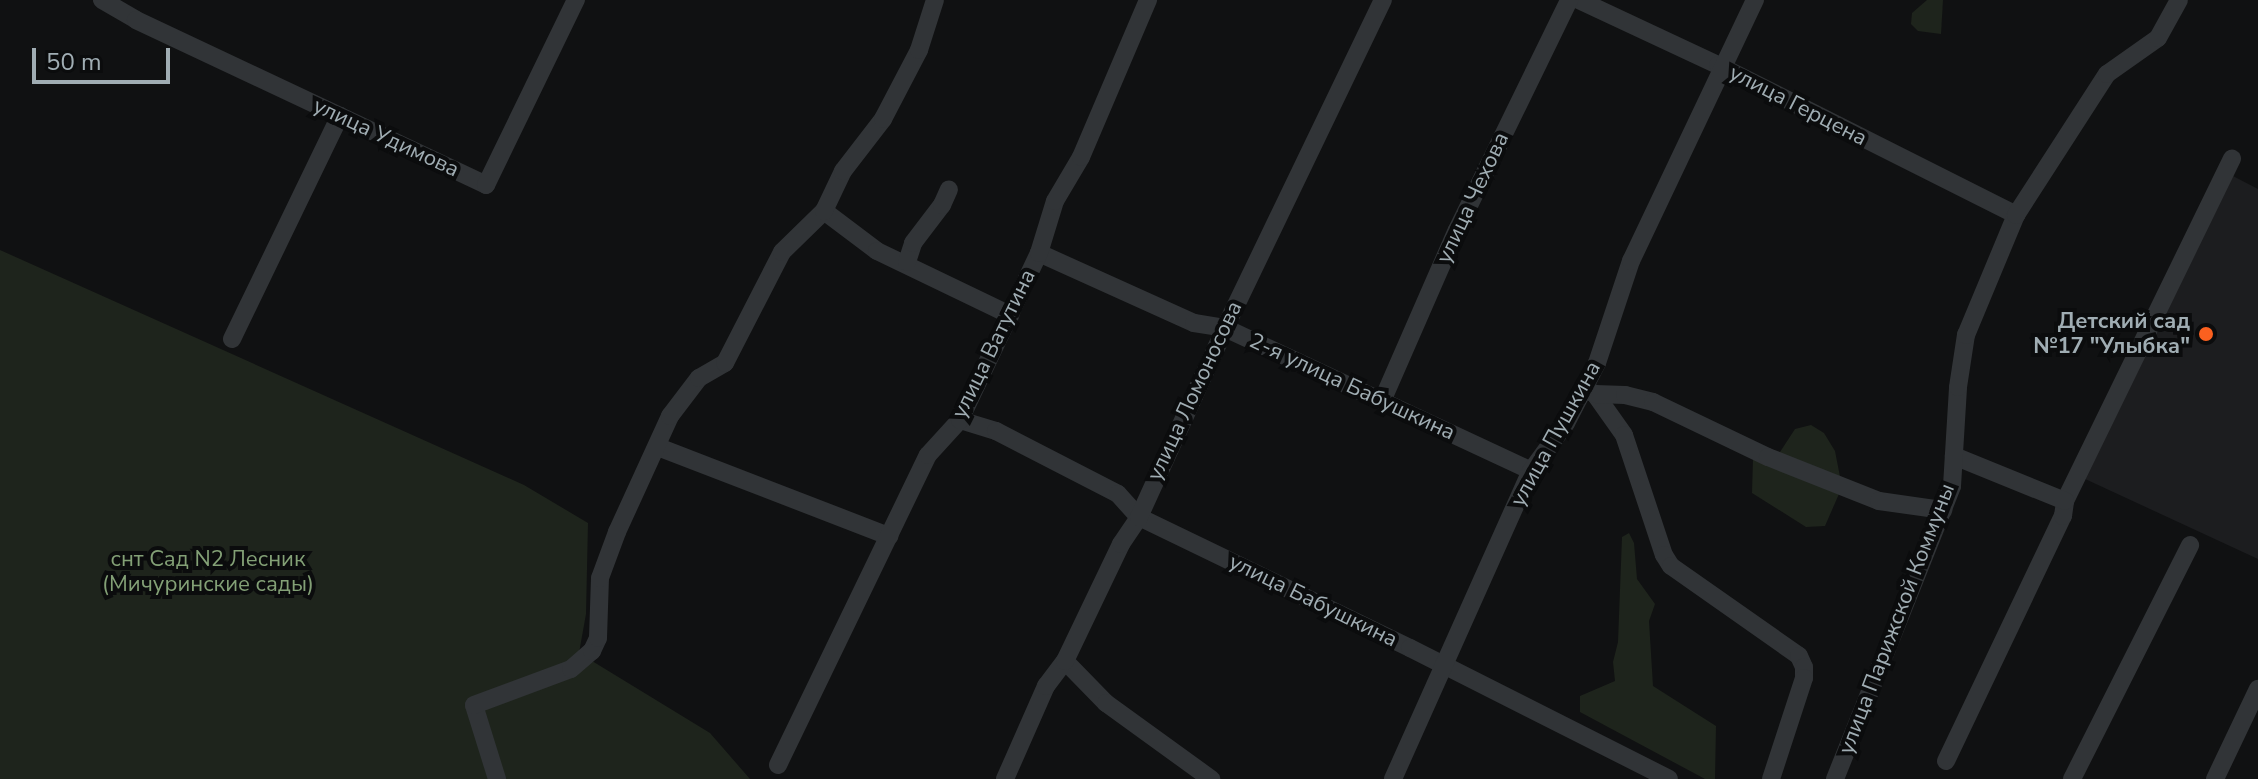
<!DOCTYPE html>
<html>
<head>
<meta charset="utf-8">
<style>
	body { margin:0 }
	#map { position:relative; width:2258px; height:779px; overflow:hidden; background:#101112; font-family:"Nunito Sans",sans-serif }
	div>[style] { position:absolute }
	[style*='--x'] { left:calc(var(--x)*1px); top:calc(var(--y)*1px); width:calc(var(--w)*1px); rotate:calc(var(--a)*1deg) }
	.built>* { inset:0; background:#1c1d1f }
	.green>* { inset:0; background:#1e241c }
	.minor>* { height:18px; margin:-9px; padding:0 9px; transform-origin:9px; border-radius:9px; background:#313437 }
	.dots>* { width:22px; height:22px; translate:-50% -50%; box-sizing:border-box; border:4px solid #0b0c0d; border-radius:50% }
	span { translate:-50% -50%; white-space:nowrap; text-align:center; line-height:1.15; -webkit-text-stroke:8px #0b0c0d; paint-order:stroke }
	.street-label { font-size:22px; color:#a0adb3 }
	.poi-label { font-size:22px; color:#a0adb3; font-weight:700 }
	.right { translate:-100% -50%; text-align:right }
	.park-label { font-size:22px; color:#83a076 }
	.scale { position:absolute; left:32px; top:48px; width:138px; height:36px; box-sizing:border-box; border:4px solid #a0adb3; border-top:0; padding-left:10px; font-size:24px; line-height:28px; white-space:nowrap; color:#a0adb3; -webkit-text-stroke:6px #0b0c0d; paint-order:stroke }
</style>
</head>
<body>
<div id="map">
	<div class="built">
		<i style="clip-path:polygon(2233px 176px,2258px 189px,2258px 559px,2083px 478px)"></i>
	</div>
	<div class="green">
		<i style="clip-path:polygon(1927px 0,1943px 0,1941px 34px,1918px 31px,1911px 24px,1912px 13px)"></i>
		<i style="clip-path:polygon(0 250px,524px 485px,588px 523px,586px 614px,579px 653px,710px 733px,750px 779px,0 779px)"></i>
		<i style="clip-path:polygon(1811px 425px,1824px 433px,1835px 451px,1842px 487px,1825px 526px,1806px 527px,1752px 493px,1753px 458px,1780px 452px,1795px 429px)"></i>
		<i style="clip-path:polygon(1629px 533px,1634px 543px,1637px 579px,1655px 604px,1649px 621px,1653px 686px,1716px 726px,1715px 779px,1705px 779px,1580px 712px,1580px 696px,1615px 681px,1613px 662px,1618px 642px,1622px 537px)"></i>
	</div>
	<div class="minor">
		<i style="--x:102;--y:0;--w:39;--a:30"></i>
		<i style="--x:136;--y:20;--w:387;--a:25.2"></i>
		<i style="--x:486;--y:185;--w:206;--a:-64.1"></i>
		<i style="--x:1579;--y:0;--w:153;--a:25.1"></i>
		<i style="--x:1718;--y:65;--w:334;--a:26.7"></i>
		<i style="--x:824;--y:211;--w:66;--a:37"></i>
		<i style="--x:877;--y:251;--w:148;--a:25.7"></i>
		<i style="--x:1039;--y:253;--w:170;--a:24.3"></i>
		<i style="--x:1194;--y:323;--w:31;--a:9"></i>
		<i style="--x:1225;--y:328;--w:338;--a:25"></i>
		<i style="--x:907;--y:262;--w:20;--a:-72"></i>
		<i style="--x:913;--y:243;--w:48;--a:-52.7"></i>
		<i style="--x:942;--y:205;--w:17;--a:-66"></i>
		<i style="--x:232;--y:339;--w:248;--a:-64.2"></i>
		<i style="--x:1584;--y:388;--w:13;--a:29"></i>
		<i style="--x:1595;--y:394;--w:50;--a:54.7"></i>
		<i style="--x:1624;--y:435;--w:126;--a:71.6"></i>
		<i style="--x:1664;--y:555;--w:13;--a:58"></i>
		<i style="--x:1671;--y:566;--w:156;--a:35.1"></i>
		<i style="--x:1799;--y:656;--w:12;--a:66"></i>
		<i style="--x:1804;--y:667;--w:11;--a:90"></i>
		<i style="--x:1804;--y:678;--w:106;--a:108.1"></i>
		<i style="--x:1595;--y:394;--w:30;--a:2"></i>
		<i style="--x:1625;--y:395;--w:29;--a:14"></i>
		<i style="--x:1653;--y:402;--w:127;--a:25.6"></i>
		<i style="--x:1768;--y:457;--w:119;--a:21.6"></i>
		<i style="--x:1879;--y:501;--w:65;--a:8"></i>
		<i style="--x:1383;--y:399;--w:184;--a:-66.4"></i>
		<i style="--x:1457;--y:230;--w:256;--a:-64"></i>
		<i style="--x:960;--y:420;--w:38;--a:17"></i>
		<i style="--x:996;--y:431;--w:137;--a:27.3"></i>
		<i style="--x:1118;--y:494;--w:31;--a:48"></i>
		<i style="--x:1139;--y:517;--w:301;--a:25.8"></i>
		<i style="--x:1410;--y:648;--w:290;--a:26.8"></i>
		<i style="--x:658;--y:447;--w:248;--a:21.1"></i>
		<i style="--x:2065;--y:501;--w:381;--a:-64"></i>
		<i style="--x:1065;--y:661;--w:59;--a:45.7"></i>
		<i style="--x:1106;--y:703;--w:130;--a:35.9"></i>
		<i style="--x:1946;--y:761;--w:272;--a:-64.5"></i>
		<i style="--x:2063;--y:516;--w:15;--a:-82"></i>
		<i style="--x:2065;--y:501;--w:120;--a:-157.9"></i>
		<i style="--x:778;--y:765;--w:344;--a:-64.2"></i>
		<i style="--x:928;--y:455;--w:47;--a:-47.6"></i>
		<i style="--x:960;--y:420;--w:185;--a:-64.7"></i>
		<i style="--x:1039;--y:253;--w:54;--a:-72.9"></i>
		<i style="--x:1055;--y:201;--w:51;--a:-59.4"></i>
		<i style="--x:1081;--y:157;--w:171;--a:-66.9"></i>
		<i style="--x:497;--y:779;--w:77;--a:-107.3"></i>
		<i style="--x:474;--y:705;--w:103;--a:-20.4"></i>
		<i style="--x:571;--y:669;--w:28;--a:-41"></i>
		<i style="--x:592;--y:651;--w:14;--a:-65"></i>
		<i style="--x:598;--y:638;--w:60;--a:-88.1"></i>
		<i style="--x:600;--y:578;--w:49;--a:-69.7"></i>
		<i style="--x:617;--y:532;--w:128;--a:-65.4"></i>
		<i style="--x:670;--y:416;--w:48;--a:-52.7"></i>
		<i style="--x:699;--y:378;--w:30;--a:-30"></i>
		<i style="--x:725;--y:363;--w:125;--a:-62.8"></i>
		<i style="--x:782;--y:252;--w:59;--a:-44.3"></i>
		<i style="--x:824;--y:211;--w:44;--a:-64.6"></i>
		<i style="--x:843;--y:171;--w:66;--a:-52.4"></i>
		<i style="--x:883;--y:119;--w:78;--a:-62.4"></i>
		<i style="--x:919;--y:50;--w:52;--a:-72.3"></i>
		<i style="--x:1005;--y:779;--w:102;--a:-66.2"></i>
		<i style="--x:1046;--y:686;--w:31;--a:-53"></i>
		<i style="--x:1065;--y:661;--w:130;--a:-64.4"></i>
		<i style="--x:1121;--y:544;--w:32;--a:-56"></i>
		<i style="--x:1139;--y:517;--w:208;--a:-65.5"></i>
		<i style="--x:1225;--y:328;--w:364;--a:-64.3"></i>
		<i style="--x:1393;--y:779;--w:338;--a:-65.9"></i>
		<i style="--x:1531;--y:471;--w:59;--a:-53.9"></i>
		<i style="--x:1566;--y:423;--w:68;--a:-62.7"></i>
		<i style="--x:1597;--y:363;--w:108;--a:-71.6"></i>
		<i style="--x:1631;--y:261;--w:289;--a:-64.6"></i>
		<i style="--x:1835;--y:779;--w:315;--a:-68.2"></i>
		<i style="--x:1952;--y:486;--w:99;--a:-86.5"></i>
		<i style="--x:1958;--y:387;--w:53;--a:-81.3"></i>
		<i style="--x:1966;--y:335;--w:130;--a:-67.4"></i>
		<i style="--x:2016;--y:215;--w:168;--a:-57.2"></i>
		<i style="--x:2107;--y:74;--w:62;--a:-35.2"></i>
		<i style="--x:2158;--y:38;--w:43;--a:-61.1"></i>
		<i style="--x:2072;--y:779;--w:262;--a:-63.2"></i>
		<i style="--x:2215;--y:779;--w:100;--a:-64.5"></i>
	</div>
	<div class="dots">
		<i style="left:2206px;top:334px;background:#fb601f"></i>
	</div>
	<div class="street-label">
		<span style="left:1798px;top:106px;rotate:27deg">улица Герцена</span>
		<span style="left:386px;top:138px;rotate:25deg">улица Удимова</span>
		<span style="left:1473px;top:198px;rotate:-65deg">улица Чехова</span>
		<span style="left:994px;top:344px;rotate:-64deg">улица Ватутина</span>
		<span style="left:1352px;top:387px;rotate:25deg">2-я улица Бабушкина</span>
		<span style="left:1195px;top:391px;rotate:-65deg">улица Ломоносова</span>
		<span style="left:1556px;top:434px;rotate:-61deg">улица Пушкина</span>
		<span style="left:1313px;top:601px;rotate:26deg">улица Бабушкина</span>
		<span style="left:1897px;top:619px;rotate:-69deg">улица Парижской Коммуны</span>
	</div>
	<div class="poi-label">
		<span class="right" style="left:2190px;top:334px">Детский сад<br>№17 "Улыбка"</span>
	</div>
	<div class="park-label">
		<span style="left:208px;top:572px">снт Сад N2 Лесник<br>(Мичуринские сады)</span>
	</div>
	<div class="scale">50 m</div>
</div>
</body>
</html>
